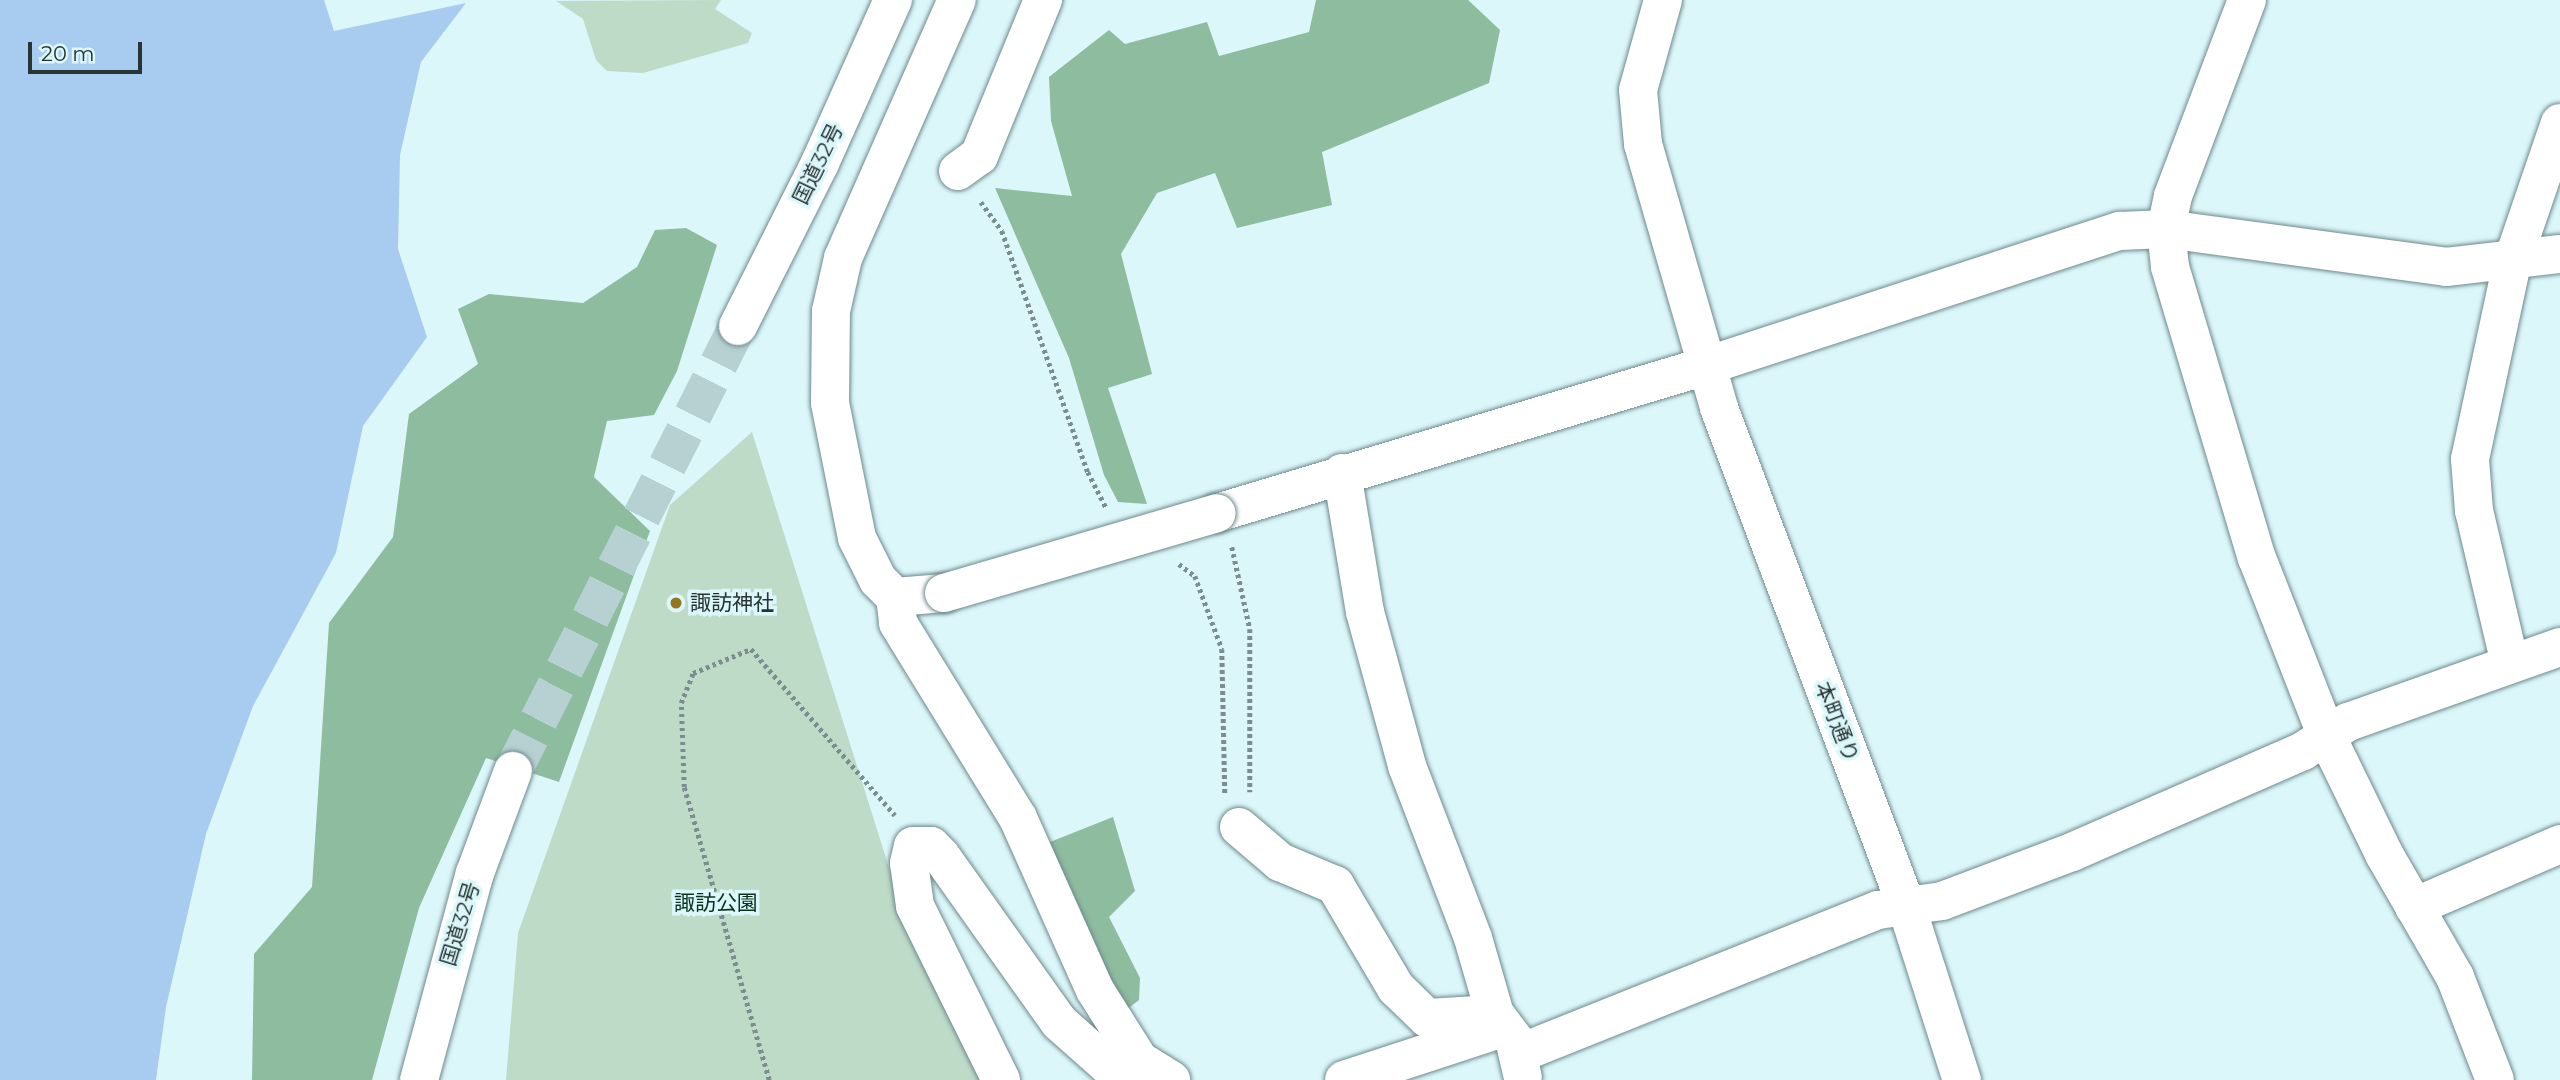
<!DOCTYPE html>
<html>
<head>
<meta charset="utf-8">
<style>
	body { margin:0 }
	#map { position:relative; width:2560px; height:1080px; overflow:hidden; background:#dbf7fa; font-family:Montserrat,"Noto Sans JP",sans-serif }
	div>[style] { position:absolute }
	[style*='--x'] { left:calc(var(--x)*1px); top:calc(var(--y)*1px); width:calc(var(--w)*1px); rotate:calc(var(--a)*1deg) }
	.green>* { inset:0; background:#bedbc8 }
	.forest>* { inset:0; background:#8ebc9f }
	.water>* { inset:0; background:#a7ccf0 }
	.highway-tunnel>* { height:38px; margin-top:-19px; transform-origin:0; background:repeating-linear-gradient(90deg,#b7d0d2 0 38px,transparent 0 57px) }
	.path>* { height:4.5px; margin-top:-2.25px; transform-origin:0; background:repeating-linear-gradient(90deg,#7a8d8f 0 3.5px,transparent 0 7px) }
	.roads { filter:drop-shadow(0 0 2px #6f898b) drop-shadow(0 0 2px #6f898b) }
	.minor>* { height:38px; margin:-19px; padding:0 19px; transform-origin:19px; border-radius:19px; background:#fff }
	.highway>* { height:38px; margin:-19px; padding:0 19px; transform-origin:19px; border-radius:19px; background:#fff }
	.bridges { filter:drop-shadow(0 0 2px #6f898b) drop-shadow(0 0 2px #6f898b) }
	.minor-bridge>* { height:38px; margin:-19px; padding:0 19px; transform-origin:19px; border-radius:19px; background:#fff }
	.dots>* { width:19px; height:19px; translate:-50% -50%; box-sizing:border-box; border:4px solid #dbf7fa; border-radius:50% }
	span { translate:-50% -50%; white-space:nowrap; text-align:center; line-height:1.15; -webkit-text-stroke:7px #dbf7fa; paint-order:stroke }
	.street-label { font-size:21px; color:#283334 }
	.poi-label { font-size:21px; color:#283334 }
	.left { translate:0 -50%; text-align:left }
	.park-label { font-size:21px; color:#0b311d }
	.scale { position:absolute; left:28px; top:42px; width:114px; height:32px; box-sizing:border-box; border:4px solid #283334; border-top:0; padding-left:9px; font-size:21px; line-height:24px; white-space:nowrap; color:#283334; -webkit-text-stroke:5px #dbf7fa; paint-order:stroke }
</style>
</head>
<body>
<div id="map">
	<div class="green">
		<i style="clip-path:polygon(721px 0,715px 9px,752px 33px,748px 43px,643px 73px,607px 71px,596px 60px,583px 19px,556px 1px)"></i>
		<i style="clip-path:polygon(752px 432px,902px 909px,988px 1080px,506px 1080px,518px 933px,670px 505px)"></i>
	</div>
	<div class="forest">
		<i style="clip-path:polygon(1316px 0,1468px 0,1500px 30px,1489px 83px,1322px 152px,1332px 205px,1237px 228px,1215px 173px,1157px 193px,1121px 254px,1152px 374px,1108px 388px,1147px 504px,1118px 502px,1104px 475px,1069px 358px,995px 188px,1072px 196px,1051px 121px,1049px 77px,1109px 30px,1125px 44px,1207px 22px,1219px 56px,1309px 32px)"></i>
		<i style="clip-path:polygon(686px 228px,717px 245px,677px 371px,654px 415px,607px 421px,594px 477px,650px 531px,559px 782px,486px 758px,419px 908px,372px 1080px,252px 1080px,254px 954px,312px 887px,329px 623px,393px 537px,409px 414px,478px 364px,458px 309px,489px 294px,583px 303px,637px 267px,655px 230px)"></i>
		<i style="clip-path:polygon(1113px 817px,1135px 891px,1109px 917px,1140px 978px,1139px 1000px,1126px 1010px,1045px 844px)"></i>
	</div>
	<div class="water">
		<i style="clip-path:polygon(0 0,324px 0,334px 31px,466px 3px,421px 62px,400px 155px,398px 249px,427px 337px,363px 426px,336px 553px,253px 706px,206px 834px,166px 1007px,156px 1080px,0 1080px)"></i>
	</div>
	<div class="highway-tunnel">
		<i style="--x:513;--y:771;--w:499;--a:-63.2"></i>
	</div>
	<div class="path">
		<i style="--x:981;--y:202;--w:36;--a:54"></i>
		<i style="--x:1002;--y:231;--w:256;--a:70.4"></i>
		<i style="--x:1088;--y:472;--w:39;--a:63"></i>
		<i style="--x:1232;--y:547;--w:84;--a:77.6"></i>
		<i style="--x:1250;--y:629;--w:163;--a:90"></i>
		<i style="--x:1179;--y:564;--w:20;--a:37"></i>
		<i style="--x:1195;--y:576;--w:78;--a:69.7"></i>
		<i style="--x:1222;--y:649;--w:145;--a:88.8"></i>
		<i style="--x:769;--y:1080;--w:305;--a:-106.2"></i>
		<i style="--x:684;--y:787;--w:84;--a:-92"></i>
		<i style="--x:681;--y:703;--w:32;--a:-68"></i>
		<i style="--x:693;--y:673;--w:63;--a:-22.5"></i>
		<i style="--x:751;--y:649;--w:220;--a:49.1"></i>
	</div>
	<div class="roads">
		<div class="minor">
			<i style="--x:1663;--y:0;--w:93;--a:105.5"></i>
			<i style="--x:1638;--y:90;--w:54;--a:84.7"></i>
			<i style="--x:1643;--y:144;--w:275;--a:73.9"></i>
			<i style="--x:1719;--y:408;--w:531;--a:69.38"></i>
			<i style="--x:1906;--y:905;--w:184;--a:72.3"></i>
			<i style="--x:2247;--y:0;--w:210;--a:110.7"></i>
			<i style="--x:2173;--y:196;--w:34;--a:102"></i>
			<i style="--x:2166;--y:229;--w:38;--a:84"></i>
			<i style="--x:2170;--y:267;--w:304;--a:73.4"></i>
			<i style="--x:2257;--y:558;--w:192;--a:68.6"></i>
			<i style="--x:2327;--y:737;--w:130;--a:64"></i>
			<i style="--x:2384;--y:854;--w:142;--a:60"></i>
			<i style="--x:2455;--y:977;--w:110;--a:68.8"></i>
			<i style="--x:958;--y:171;--w:26;--a:-36"></i>
			<i style="--x:979;--y:156;--w:169;--a:-67.7"></i>
			<i style="--x:1342;--y:473;--w:141;--a:80.6"></i>
			<i style="--x:1365;--y:612;--w:160;--a:74.7"></i>
			<i style="--x:1407;--y:766;--w:184;--a:69"></i>
			<i style="--x:1473;--y:938;--w:79;--a:73.9"></i>
			<i style="--x:1495;--y:1014;--w:31;--a:53"></i>
			<i style="--x:1514;--y:1039;--w:39;--a:77"></i>
			<i style="--x:1217;--y:513;--w:514;--a:-16.74"></i>
			<i style="--x:1709;--y:365;--w:432;--a:-18.1"></i>
			<i style="--x:2120;--y:231;--w:46;--a:-2.5"></i>
			<i style="--x:2166;--y:229;--w:283;--a:7.7"></i>
			<i style="--x:2446;--y:267;--w:115;--a:-6.5"></i>
			<i style="--x:944;--y:593;--w:49;--a:175.3"></i>
			<i style="--x:895;--y:597;--w:24;--a:-135"></i>
			<i style="--x:878;--y:580;--w:47;--a:-116.6"></i>
			<i style="--x:857;--y:538;--w:138;--a:-101.3"></i>
			<i style="--x:830;--y:403;--w:92;--a:-89.4"></i>
			<i style="--x:831;--y:311;--w:54;--a:-77.2"></i>
			<i style="--x:843;--y:258;--w:282;--a:-66.2"></i>
			<i style="--x:895;--y:597;--w:26;--a:83"></i>
			<i style="--x:898;--y:623;--w:229;--a:58.4"></i>
			<i style="--x:1018;--y:818;--w:188;--a:65.9"></i>
			<i style="--x:1095;--y:990;--w:83;--a:57.8"></i>
			<i style="--x:1139;--y:1060;--w:38;--a:32"></i>
			<i style="--x:2510;--y:664;--w:157;--a:-103.2"></i>
			<i style="--x:2474;--y:511;--w:52;--a:-94.4"></i>
			<i style="--x:2470;--y:459;--w:200;--a:-77.9"></i>
			<i style="--x:2512;--y:263;--w:148;--a:-71.1"></i>
			<i style="--x:1239;--y:827;--w:54;--a:40.5"></i>
			<i style="--x:1280;--y:862;--w:60;--a:22.7"></i>
			<i style="--x:1335;--y:885;--w:120;--a:59.4"></i>
			<i style="--x:1396;--y:988;--w:43;--a:44.1"></i>
			<i style="--x:1427;--y:1018;--w:68;--a:-3.4"></i>
			<i style="--x:2414;--y:907;--w:159;--a:-23.3"></i>
			<i style="--x:1518;--y:1054;--w:388;--a:-21.8"></i>
			<i style="--x:1878;--y:910;--w:65;--a:-8"></i>
			<i style="--x:1942;--y:901;--w:139;--a:-20.7"></i>
			<i style="--x:2072;--y:852;--w:252;--a:-23.6"></i>
			<i style="--x:2303;--y:751;--w:54;--a:-32.8"></i>
			<i style="--x:2348;--y:722;--w:225;--a:-19.5"></i>
			<i style="--x:1001;--y:1080;--w:194;--a:-116.3"></i>
			<i style="--x:915;--y:906;--w:43;--a:-97.9"></i>
			<i style="--x:909;--y:863;--w:17;--a:-77"></i>
			<i style="--x:913;--y:846;--w:18;--a:0"></i>
			<i style="--x:931;--y:846;--w:14;--a:45"></i>
			<i style="--x:941;--y:856;--w:204;--a:54.6"></i>
			<i style="--x:1059;--y:1022;--w:87;--a:41.7"></i>
			<i style="--x:1344;--y:1080;--w:158;--a:-18.1"></i>
		</div>
		<div class="highway">
			<i style="--x:738;--y:326;--w:182;--a:-63.3"></i>
			<i style="--x:820;--y:163;--w:179;--a:-65.9"></i>
			<i style="--x:419;--y:1080;--w:214;--a:-74.9"></i>
			<i style="--x:475;--y:873;--w:109;--a:-69.6"></i>
		</div>
	</div>
	<div class="bridges">
		<div class="minor-bridge">
			<i style="--x:944;--y:593;--w:284;--a:-16.3"></i>
		</div>
	</div>
	<div class="dots">
		<i style="left:676px;top:603px;background:#95761d"></i>
	</div>
	<div class="street-label">
		<span style="left:818px;top:164px;rotate:-64deg">国道32号</span>
		<span style="left:1837px;top:722px;rotate:69deg">本町通り</span>
		<span style="left:460px;top:924px;rotate:-73deg">国道32号</span>
	</div>
	<div class="poi-label">
		<span class="left" style="left:690px;top:603px">諏訪神社</span>
	</div>
	<div class="park-label">
		<span style="left:716px;top:903px">諏訪公園</span>
	</div>
	<div class="scale">20 m</div>
</div>
</body>
</html>
